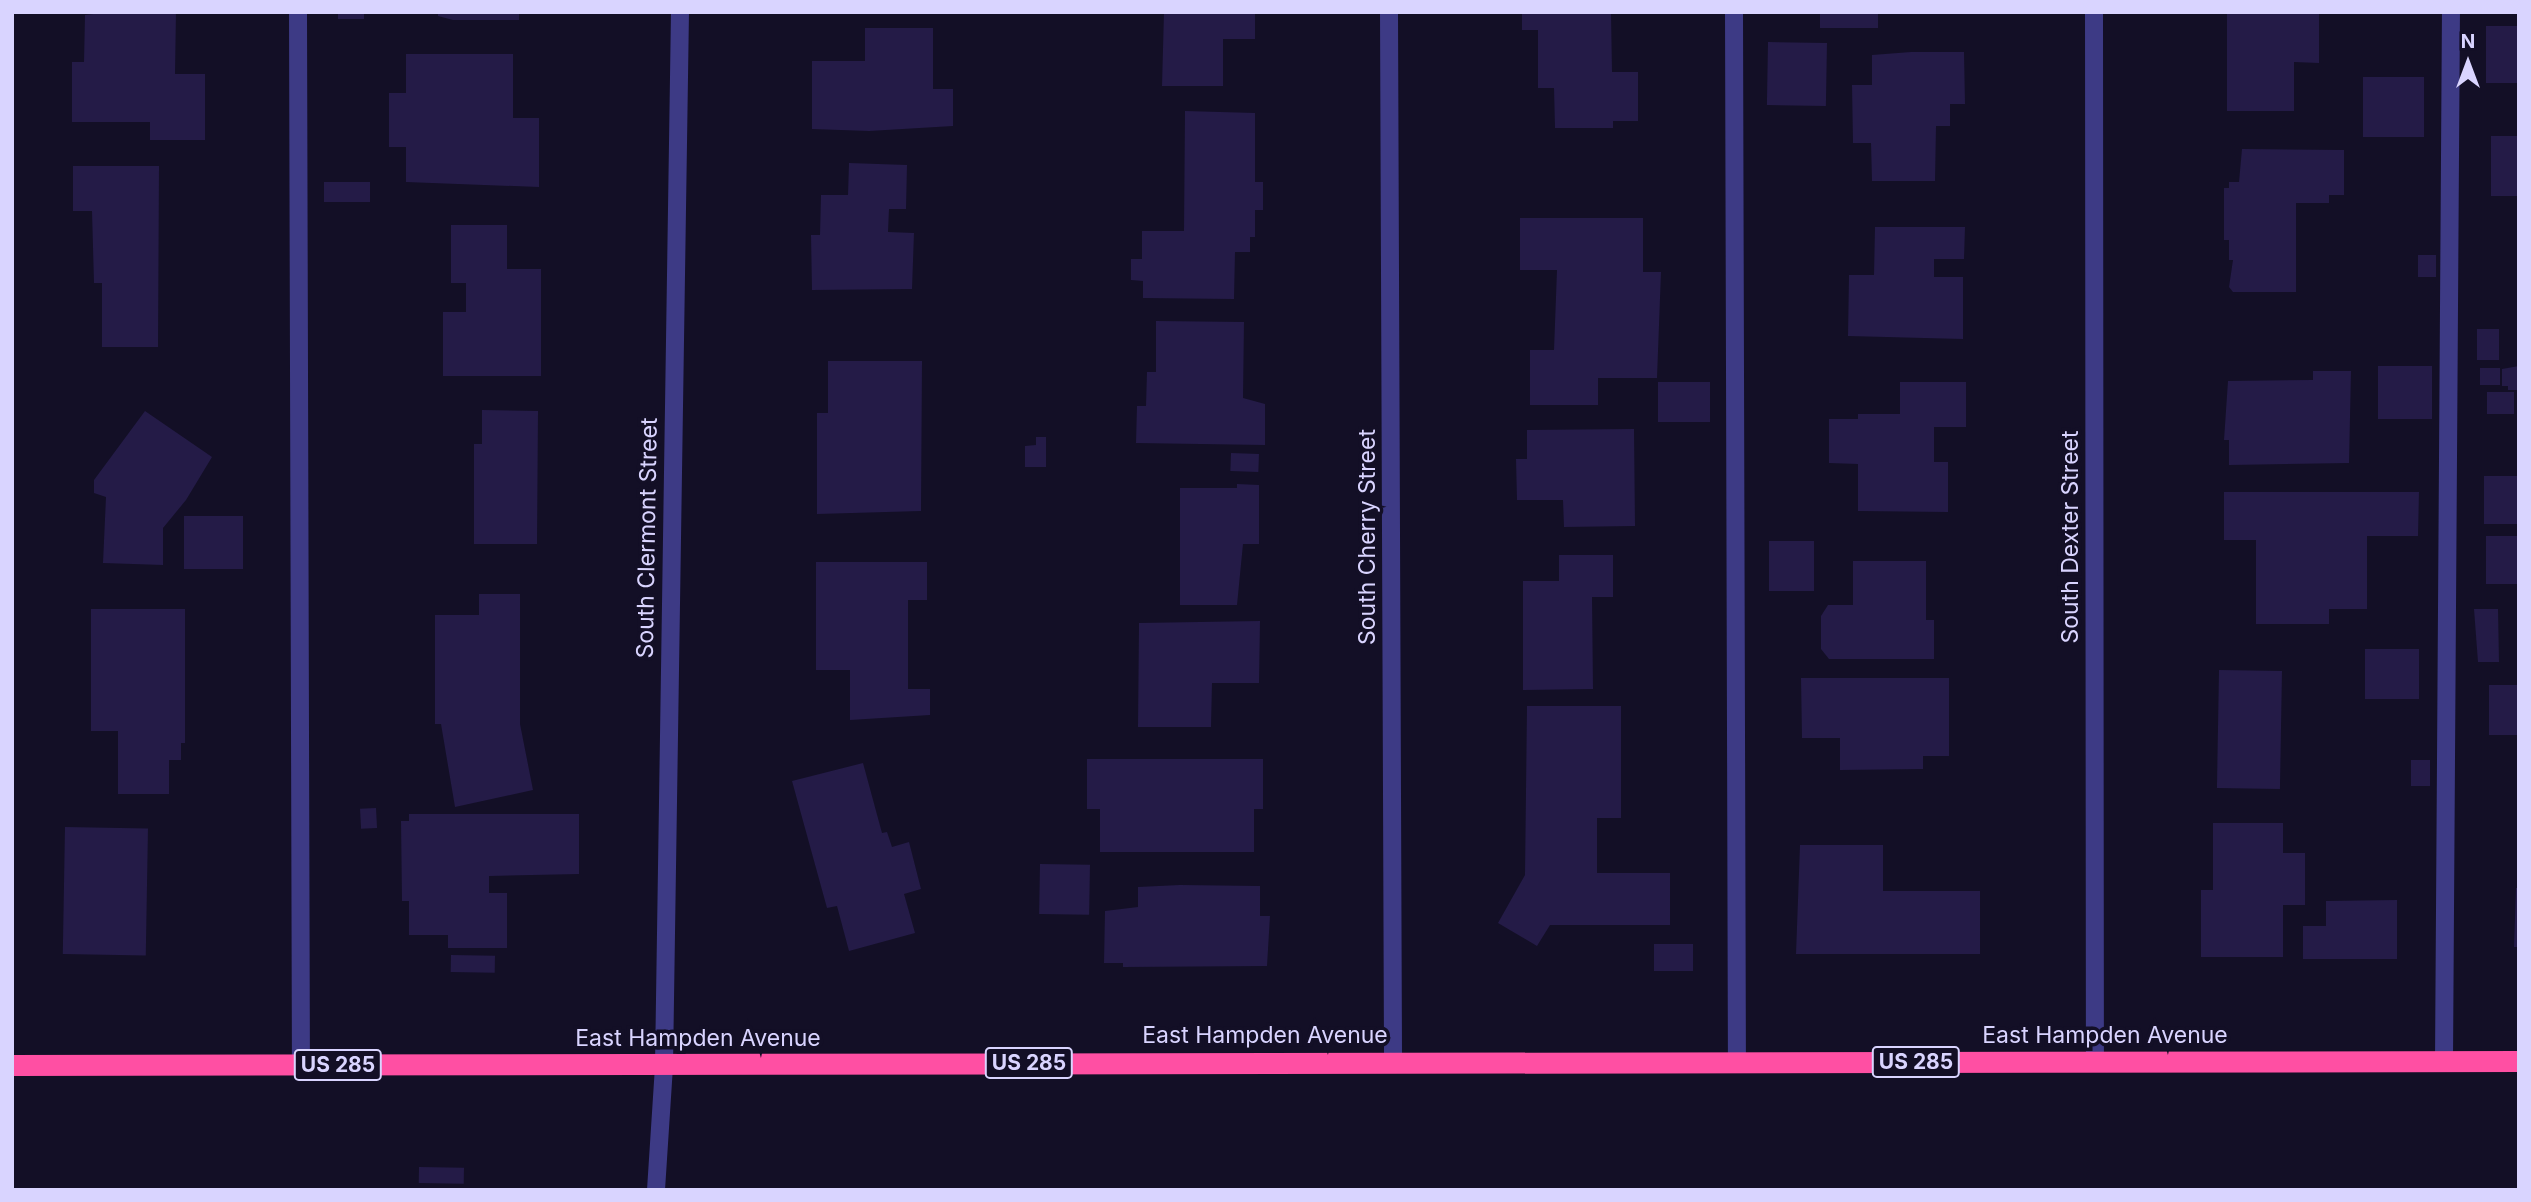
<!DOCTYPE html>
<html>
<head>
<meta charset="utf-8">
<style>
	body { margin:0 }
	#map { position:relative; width:2531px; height:1202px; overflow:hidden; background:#130f26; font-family:Inter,sans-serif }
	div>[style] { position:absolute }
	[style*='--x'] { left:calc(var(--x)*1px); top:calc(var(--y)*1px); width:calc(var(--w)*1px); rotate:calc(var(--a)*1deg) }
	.building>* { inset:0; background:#241b47; transform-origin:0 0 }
	.minor>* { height:18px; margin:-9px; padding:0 9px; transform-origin:9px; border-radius:9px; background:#3d3a85 }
	.highway>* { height:21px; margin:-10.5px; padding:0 10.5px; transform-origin:10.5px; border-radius:10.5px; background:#ff4fa3 }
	span { translate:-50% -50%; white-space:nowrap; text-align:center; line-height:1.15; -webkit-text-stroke:7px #130f26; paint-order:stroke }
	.shield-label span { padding:2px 5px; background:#130f26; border:2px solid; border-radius:5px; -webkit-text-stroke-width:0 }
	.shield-label { font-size:21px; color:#d9d4ff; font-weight:700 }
	.street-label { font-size:23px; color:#d9d4ff }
	.frame { position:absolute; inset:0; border:14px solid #d9d4ff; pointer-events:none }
	.north { position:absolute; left:2433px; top:28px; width:70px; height:70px; -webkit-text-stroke:5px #130f26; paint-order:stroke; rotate:0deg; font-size:19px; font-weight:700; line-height:28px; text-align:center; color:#d9d4ff }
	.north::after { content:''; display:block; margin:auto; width:24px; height:32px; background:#d9d4ff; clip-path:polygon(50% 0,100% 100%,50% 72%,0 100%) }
</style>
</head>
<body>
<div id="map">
	<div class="building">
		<i style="clip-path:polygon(110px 12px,176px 12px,175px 74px,205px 74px,205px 140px,150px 140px,150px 122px,72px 122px,72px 62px,84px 62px,85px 15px)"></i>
		<i style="left:338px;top:12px;width:26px;height:7px"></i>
		<i style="clip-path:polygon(438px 12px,519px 12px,519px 20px,453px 20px,438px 16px)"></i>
		<i style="clip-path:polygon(1164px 12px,1255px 12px,1255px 39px,1223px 39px,1223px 86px,1162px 86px)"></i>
		<i style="clip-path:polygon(1522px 12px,1611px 12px,1612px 72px,1638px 72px,1638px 121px,1613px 121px,1613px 128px,1555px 128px,1554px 88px,1538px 88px,1538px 30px,1522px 30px)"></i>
		<i style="left:1820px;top:12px;width:58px;height:16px"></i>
		<i style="clip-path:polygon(2227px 12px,2319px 12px,2319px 63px,2294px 62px,2294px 111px,2227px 111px)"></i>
		<i style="left:2486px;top:26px;width:33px;height:57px"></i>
		<i style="clip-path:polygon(865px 28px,933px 28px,933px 89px,953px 89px,953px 126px,869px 131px,812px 129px,812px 61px,865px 61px)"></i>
		<i style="left:1768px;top:42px;width:59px;height:63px;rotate:1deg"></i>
		<i style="clip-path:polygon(1911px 52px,1964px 52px,1965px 104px,1950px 104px,1950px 126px,1936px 126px,1935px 181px,1872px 181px,1871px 143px,1853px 143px,1852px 85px,1872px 85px,1872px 55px)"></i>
		<i style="clip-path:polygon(406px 54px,513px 54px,513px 118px,539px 118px,539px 187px,406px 182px,406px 147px,389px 147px,389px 93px,406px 93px)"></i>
		<i style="left:2363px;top:77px;width:61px;height:60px"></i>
		<i style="clip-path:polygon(1185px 111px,1255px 113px,1255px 182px,1263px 182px,1263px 210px,1255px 210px,1255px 237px,1250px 237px,1250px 252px,1235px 252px,1234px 299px,1143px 298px,1143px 281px,1131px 280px,1131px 259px,1142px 259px,1142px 231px,1184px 231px)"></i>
		<i style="left:2519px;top:136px;width:60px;height:28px;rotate:90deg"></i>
		<i style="clip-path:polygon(2242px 149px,2344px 150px,2344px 195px,2329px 195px,2329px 203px,2296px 203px,2296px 292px,2233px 292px,2229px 287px,2233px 260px,2229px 260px,2229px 240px,2224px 240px,2224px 188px,2229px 188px,2229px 182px,2239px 182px)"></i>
		<i style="clip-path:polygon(849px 163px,907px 165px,906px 209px,889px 209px,888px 232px,914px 233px,912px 289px,812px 290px,811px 235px,820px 235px,821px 195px,848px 195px)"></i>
		<i style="clip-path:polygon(73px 166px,159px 166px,158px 347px,102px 347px,102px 283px,94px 283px,92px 211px,73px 211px)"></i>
		<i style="left:324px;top:182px;width:46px;height:20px"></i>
		<i style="clip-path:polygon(1520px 218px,1643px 218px,1643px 272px,1661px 272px,1657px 378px,1598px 378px,1598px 405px,1530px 405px,1530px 350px,1554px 350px,1557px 270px,1520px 270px)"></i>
		<i style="clip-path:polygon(451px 225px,507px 225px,507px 269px,541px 269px,541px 376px,443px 376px,443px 312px,466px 312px,466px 283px,451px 283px)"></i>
		<i style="clip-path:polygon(1875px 227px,1965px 227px,1964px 259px,1934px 259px,1934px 277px,1963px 277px,1963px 339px,1848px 336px,1849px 275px,1874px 275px)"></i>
		<i style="left:2418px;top:255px;width:18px;height:22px"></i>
		<i style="clip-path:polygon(1156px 321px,1244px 322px,1243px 398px,1265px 404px,1265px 445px,1136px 443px,1137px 406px,1146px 406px,1147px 372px,1156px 372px)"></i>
		<i style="left:2477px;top:329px;width:22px;height:31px"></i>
		<i style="clip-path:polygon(828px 361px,922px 361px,921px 511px,817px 514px,817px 413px,828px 413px)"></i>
		<i style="left:2378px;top:366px;width:54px;height:53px"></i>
		<i style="clip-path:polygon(2519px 366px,2519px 390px,2508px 390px,2508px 386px,2502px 386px,2502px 369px)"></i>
		<i style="left:2480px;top:368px;width:20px;height:17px"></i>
		<i style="clip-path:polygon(2313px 371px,2351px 371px,2349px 463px,2229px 465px,2229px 440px,2224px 440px,2228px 381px,2313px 380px)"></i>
		<i style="left:1658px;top:382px;width:52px;height:40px"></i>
		<i style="clip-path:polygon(1900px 382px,1966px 382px,1966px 427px,1934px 427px,1934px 462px,1948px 462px,1948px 512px,1858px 511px,1858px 464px,1829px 463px,1829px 419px,1858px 419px,1858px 414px,1900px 414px)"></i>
		<i style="left:2514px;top:392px;width:22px;height:27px;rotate:90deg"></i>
		<i style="clip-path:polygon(482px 410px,538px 411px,537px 544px,474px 544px,474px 444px,482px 444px)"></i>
		<i style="clip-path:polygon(145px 411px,212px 457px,186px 500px,163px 528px,163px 565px,103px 563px,106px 497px,94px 493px,94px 480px)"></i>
		<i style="clip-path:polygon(1634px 429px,1635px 526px,1564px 527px,1563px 500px,1517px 500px,1516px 459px,1527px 459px,1527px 430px)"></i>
		<i style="clip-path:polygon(1036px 437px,1046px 437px,1046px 467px,1025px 467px,1025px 446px,1036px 445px)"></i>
		<i style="left:1231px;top:453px;width:28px;height:18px;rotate:2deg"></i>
		<i style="left:2484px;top:476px;width:35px;height:48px"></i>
		<i style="clip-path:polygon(1237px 484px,1259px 485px,1259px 544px,1243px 544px,1237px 605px,1180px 605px,1180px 488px,1237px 488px)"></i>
		<i style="clip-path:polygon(2224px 492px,2419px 492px,2418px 536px,2367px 536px,2367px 609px,2329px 609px,2329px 624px,2256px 624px,2256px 540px,2224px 540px)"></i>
		<i style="left:184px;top:516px;width:59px;height:53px"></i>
		<i style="left:2486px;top:536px;width:33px;height:48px"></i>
		<i style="left:1769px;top:541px;width:45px;height:50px"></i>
		<i style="clip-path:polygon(1559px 555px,1613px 555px,1613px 597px,1592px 597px,1593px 689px,1523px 690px,1523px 581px,1559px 581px)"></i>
		<i style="clip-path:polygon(1853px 561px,1926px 561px,1926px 620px,1934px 620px,1934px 659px,1829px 659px,1821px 649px,1821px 616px,1828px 605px,1853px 605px)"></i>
		<i style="clip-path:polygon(816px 562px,927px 562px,927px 600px,908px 600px,908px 689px,930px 689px,930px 715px,850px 720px,850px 670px,816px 670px)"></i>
		<i style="clip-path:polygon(479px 594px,520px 594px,520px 724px,533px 790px,455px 807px,441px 724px,435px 724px,435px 615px,479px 615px)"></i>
		<i style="clip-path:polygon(91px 609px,185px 609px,185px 743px,181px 743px,181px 760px,169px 760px,169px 794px,118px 794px,118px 731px,91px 731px)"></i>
		<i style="clip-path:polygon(2474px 609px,2498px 609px,2499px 662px,2478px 662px)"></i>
		<i style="clip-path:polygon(1260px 621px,1259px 683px,1212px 683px,1211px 727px,1138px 727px,1139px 623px)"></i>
		<i style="left:2365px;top:649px;width:54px;height:50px"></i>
		<i style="left:2219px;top:670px;width:63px;height:118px;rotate:1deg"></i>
		<i style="clip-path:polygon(1801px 678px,1949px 678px,1949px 756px,1923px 756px,1923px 769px,1840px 770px,1840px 738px,1802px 738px)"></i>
		<i style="left:2489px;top:685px;width:30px;height:50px"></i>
		<i style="clip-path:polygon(1527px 706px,1621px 706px,1621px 818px,1597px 818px,1597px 873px,1670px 873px,1670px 925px,1550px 925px,1537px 946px,1498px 923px,1525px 875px)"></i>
		<i style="clip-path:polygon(1087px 759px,1263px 759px,1263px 809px,1254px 809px,1254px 852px,1100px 852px,1100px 809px,1087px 809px)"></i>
		<i style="left:2411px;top:760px;width:19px;height:26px"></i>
		<i style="clip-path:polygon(863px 763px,882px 833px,887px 832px,892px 847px,909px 842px,921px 889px,904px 894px,915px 933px,849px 951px,837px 906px,827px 908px,792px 781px)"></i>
		<i style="left:376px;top:808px;width:20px;height:16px;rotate:87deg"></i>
		<i style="clip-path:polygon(409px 814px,579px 814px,579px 874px,489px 876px,489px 893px,507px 893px,507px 948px,448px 948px,448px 935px,409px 935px,409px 901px,402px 901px,401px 821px,409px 821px)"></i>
		<i style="clip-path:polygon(2213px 823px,2283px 823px,2283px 853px,2305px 853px,2305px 905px,2283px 905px,2283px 957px,2201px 957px,2201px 890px,2213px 890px)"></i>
		<i style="left:65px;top:827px;width:83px;height:127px;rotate:1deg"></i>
		<i style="clip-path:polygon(1800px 845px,1883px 845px,1883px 891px,1980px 891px,1980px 954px,1796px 954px)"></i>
		<i style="left:1040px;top:864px;width:50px;height:50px;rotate:1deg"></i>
		<i style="clip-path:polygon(1180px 885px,1260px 886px,1260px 916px,1270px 916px,1267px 966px,1123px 967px,1123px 963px,1104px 963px,1105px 911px,1138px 907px,1138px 887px)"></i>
		<i style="clip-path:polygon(2516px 888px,2519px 888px,2519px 947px,2514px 947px)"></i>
		<i style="clip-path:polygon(2397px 900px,2397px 959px,2303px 959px,2303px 926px,2326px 926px,2326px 901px)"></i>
		<i style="left:1693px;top:944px;width:27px;height:39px;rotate:90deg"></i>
		<i style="left:451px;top:955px;width:44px;height:17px;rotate:1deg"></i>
		<i style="left:419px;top:1167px;width:45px;height:16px;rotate:1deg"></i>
	</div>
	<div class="minor">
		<i style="--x:298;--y:12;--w:1053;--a:89.84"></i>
		<i style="--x:1389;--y:12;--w:1049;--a:89.78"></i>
		<i style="--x:1734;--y:12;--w:1051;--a:89.84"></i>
		<i style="--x:2094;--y:12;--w:1049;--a:89.95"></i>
		<i style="--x:2444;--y:1061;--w:1049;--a:-89.62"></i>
		<i style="--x:656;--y:1190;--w:125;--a:-86.3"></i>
		<i style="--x:664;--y:1065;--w:1053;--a:-89.13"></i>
	</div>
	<div class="highway">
		<i style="--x:12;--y:1065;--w:2507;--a:-0.09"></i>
	</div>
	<div class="shield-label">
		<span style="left:1916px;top:1062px">US 285</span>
		<span style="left:1029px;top:1063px">US 285</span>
		<span style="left:338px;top:1065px">US 285</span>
	</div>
	<div class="street-label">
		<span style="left:1367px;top:537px;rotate:-90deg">South Cherry Street</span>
		<span style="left:2070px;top:537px;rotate:-90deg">South Dexter Street</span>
		<span style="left:647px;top:538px;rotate:-89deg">South Clermont Street</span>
		<span style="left:1265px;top:1035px">East Hampden Avenue</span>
		<span style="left:2105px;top:1035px">East Hampden Avenue</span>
		<span style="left:698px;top:1038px">East Hampden Avenue</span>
	</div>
	<div class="frame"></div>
	<div class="north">N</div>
</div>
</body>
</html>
